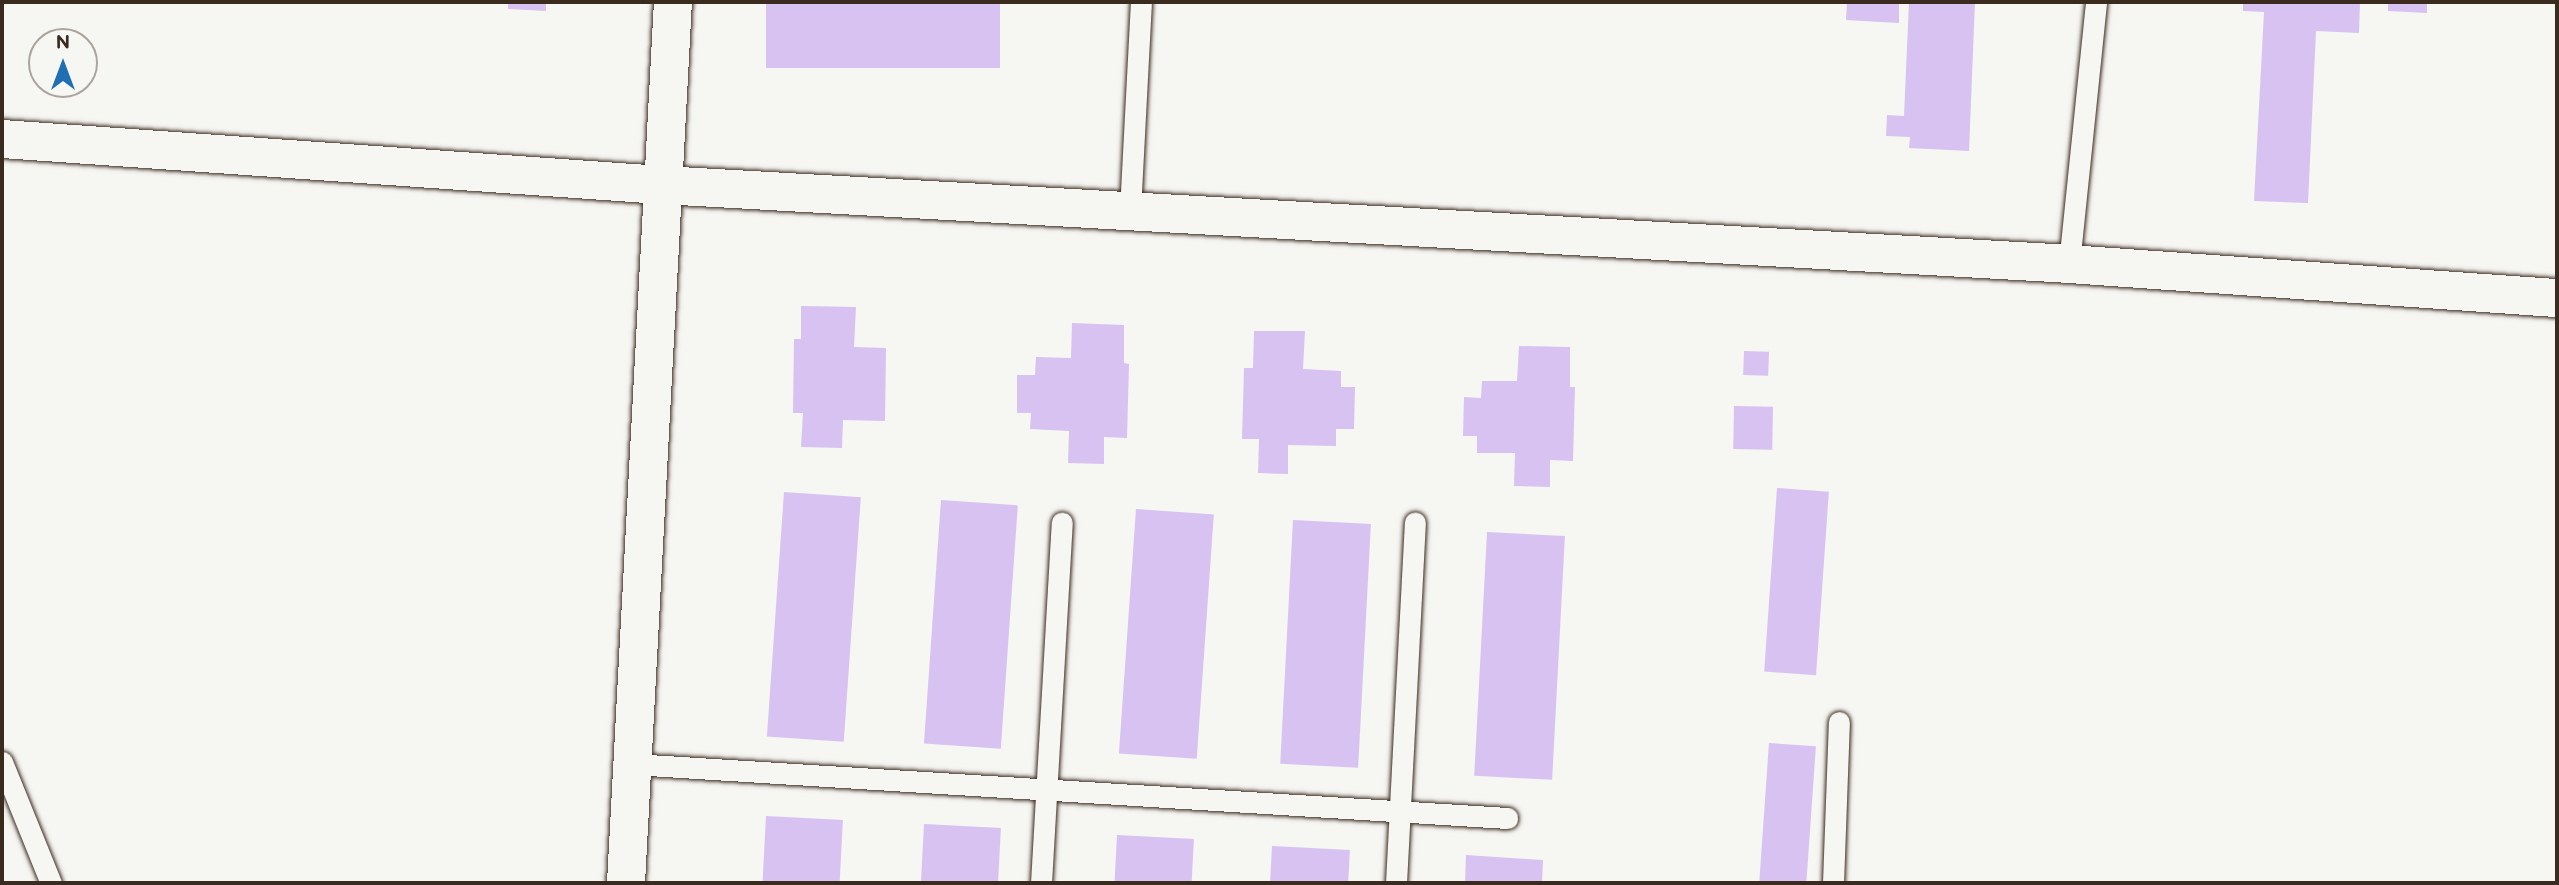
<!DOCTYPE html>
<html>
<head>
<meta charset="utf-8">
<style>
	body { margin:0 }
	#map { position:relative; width:2559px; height:885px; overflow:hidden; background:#f6f6f2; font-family:"Balsamiq Sans",sans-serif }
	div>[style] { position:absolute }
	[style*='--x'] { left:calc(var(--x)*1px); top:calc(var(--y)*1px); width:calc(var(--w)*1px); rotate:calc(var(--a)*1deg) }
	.building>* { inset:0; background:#d7c2f2; transform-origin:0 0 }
	.roads { filter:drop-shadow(0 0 2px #3b2a1e) drop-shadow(0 0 2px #3b2a1e) }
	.lane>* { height:21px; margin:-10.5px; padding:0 10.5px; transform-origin:10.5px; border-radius:10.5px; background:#f6f6f2 }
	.street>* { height:38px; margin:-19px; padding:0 19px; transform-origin:19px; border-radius:19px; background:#f6f6f2 }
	span { translate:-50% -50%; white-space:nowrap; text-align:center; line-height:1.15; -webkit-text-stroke:5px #f6f6f2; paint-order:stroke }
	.frame { position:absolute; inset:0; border:4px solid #3b2a1e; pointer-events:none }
	.north { position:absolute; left:28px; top:28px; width:70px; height:70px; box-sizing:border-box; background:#f6f6f2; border:2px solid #aba49d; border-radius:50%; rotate:0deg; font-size:19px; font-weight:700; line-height:28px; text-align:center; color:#3b2a1e }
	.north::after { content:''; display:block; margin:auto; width:24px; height:32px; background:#1f6fb2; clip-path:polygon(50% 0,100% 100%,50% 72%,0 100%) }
</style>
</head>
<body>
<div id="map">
	<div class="building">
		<i style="clip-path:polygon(508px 2px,546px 2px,546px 11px,508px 9px)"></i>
		<i style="left:766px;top:2px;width:234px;height:66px"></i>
		<i style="clip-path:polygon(1847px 2px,1899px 2px,1899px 23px,1846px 20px)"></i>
		<i style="clip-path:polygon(1909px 2px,1975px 2px,1969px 151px,1909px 148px,1910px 137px,1886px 136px,1887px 115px,1904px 116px)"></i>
		<i style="clip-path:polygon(2243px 2px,2360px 2px,2359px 33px,2316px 31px,2308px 203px,2254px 201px,2264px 12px,2243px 11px)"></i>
		<i style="clip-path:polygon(2388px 2px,2427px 2px,2427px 13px,2388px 11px)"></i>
		<i style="clip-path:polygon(801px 306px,856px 307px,854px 347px,886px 348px,885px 421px,843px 420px,842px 448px,801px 447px,803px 413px,793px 413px,794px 339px,801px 339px)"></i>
		<i style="clip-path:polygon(1072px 323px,1124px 325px,1124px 363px,1129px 364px,1127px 438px,1104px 437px,1104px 464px,1068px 463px,1069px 431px,1030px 429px,1031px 413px,1017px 413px,1017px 375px,1035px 375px,1036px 357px,1071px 358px)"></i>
		<i style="clip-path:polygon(1254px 331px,1305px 331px,1303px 369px,1341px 371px,1341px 387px,1355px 387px,1354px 429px,1336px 429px,1336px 446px,1288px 445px,1288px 474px,1258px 473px,1259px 439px,1242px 439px,1244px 368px,1253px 368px)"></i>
		<i style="clip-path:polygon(1519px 346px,1570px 347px,1570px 387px,1575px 387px,1573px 461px,1550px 460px,1550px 487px,1514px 486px,1515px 453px,1477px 453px,1477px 436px,1463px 436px,1464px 397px,1481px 398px,1482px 381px,1517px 381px)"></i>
		<i style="left:1744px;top:351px;width:25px;height:24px;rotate:2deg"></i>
		<i style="left:1734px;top:406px;width:39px;height:43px;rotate:1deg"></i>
		<i style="left:1777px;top:488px;width:52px;height:184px;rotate:4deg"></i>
		<i style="left:784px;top:492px;width:77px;height:245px;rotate:4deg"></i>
		<i style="left:941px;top:500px;width:77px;height:244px;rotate:4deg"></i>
		<i style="left:1136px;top:509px;width:78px;height:245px;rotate:4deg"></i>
		<i style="left:1293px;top:520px;width:78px;height:244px;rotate:3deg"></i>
		<i style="left:1487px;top:532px;width:78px;height:244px;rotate:3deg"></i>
		<i style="left:1769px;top:743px;width:47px;height:140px;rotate:4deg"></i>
		<i style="left:766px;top:816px;width:77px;height:67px;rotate:3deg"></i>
		<i style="left:924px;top:824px;width:77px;height:59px;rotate:3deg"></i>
		<i style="left:1117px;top:835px;width:77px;height:48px;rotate:3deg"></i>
		<i style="left:1272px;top:846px;width:78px;height:37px;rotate:3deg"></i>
		<i style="clip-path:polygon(1466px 855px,1543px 860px,1542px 883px,1465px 883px)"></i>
	</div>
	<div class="roads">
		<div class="lane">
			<i style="--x:1130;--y:211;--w:209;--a:-87"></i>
			<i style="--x:2069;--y:264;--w:263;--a:-84.1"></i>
			<i style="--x:2;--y:762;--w:131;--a:68"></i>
			<i style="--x:632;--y:764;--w:877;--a:3.53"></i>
			<i style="--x:1041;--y:883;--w:361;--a:-86.7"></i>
			<i style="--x:1396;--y:883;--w:361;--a:-87"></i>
			<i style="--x:1833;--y:883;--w:161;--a:-87.9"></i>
		</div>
		<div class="street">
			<i style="--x:2;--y:139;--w:662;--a:3.99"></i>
			<i style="--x:662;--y:185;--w:1409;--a:3.21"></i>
			<i style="--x:2069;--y:264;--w:489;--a:4"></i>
			<i style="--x:626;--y:883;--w:882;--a:-86.95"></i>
		</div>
	</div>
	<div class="frame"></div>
	<div class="north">N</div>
</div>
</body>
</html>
